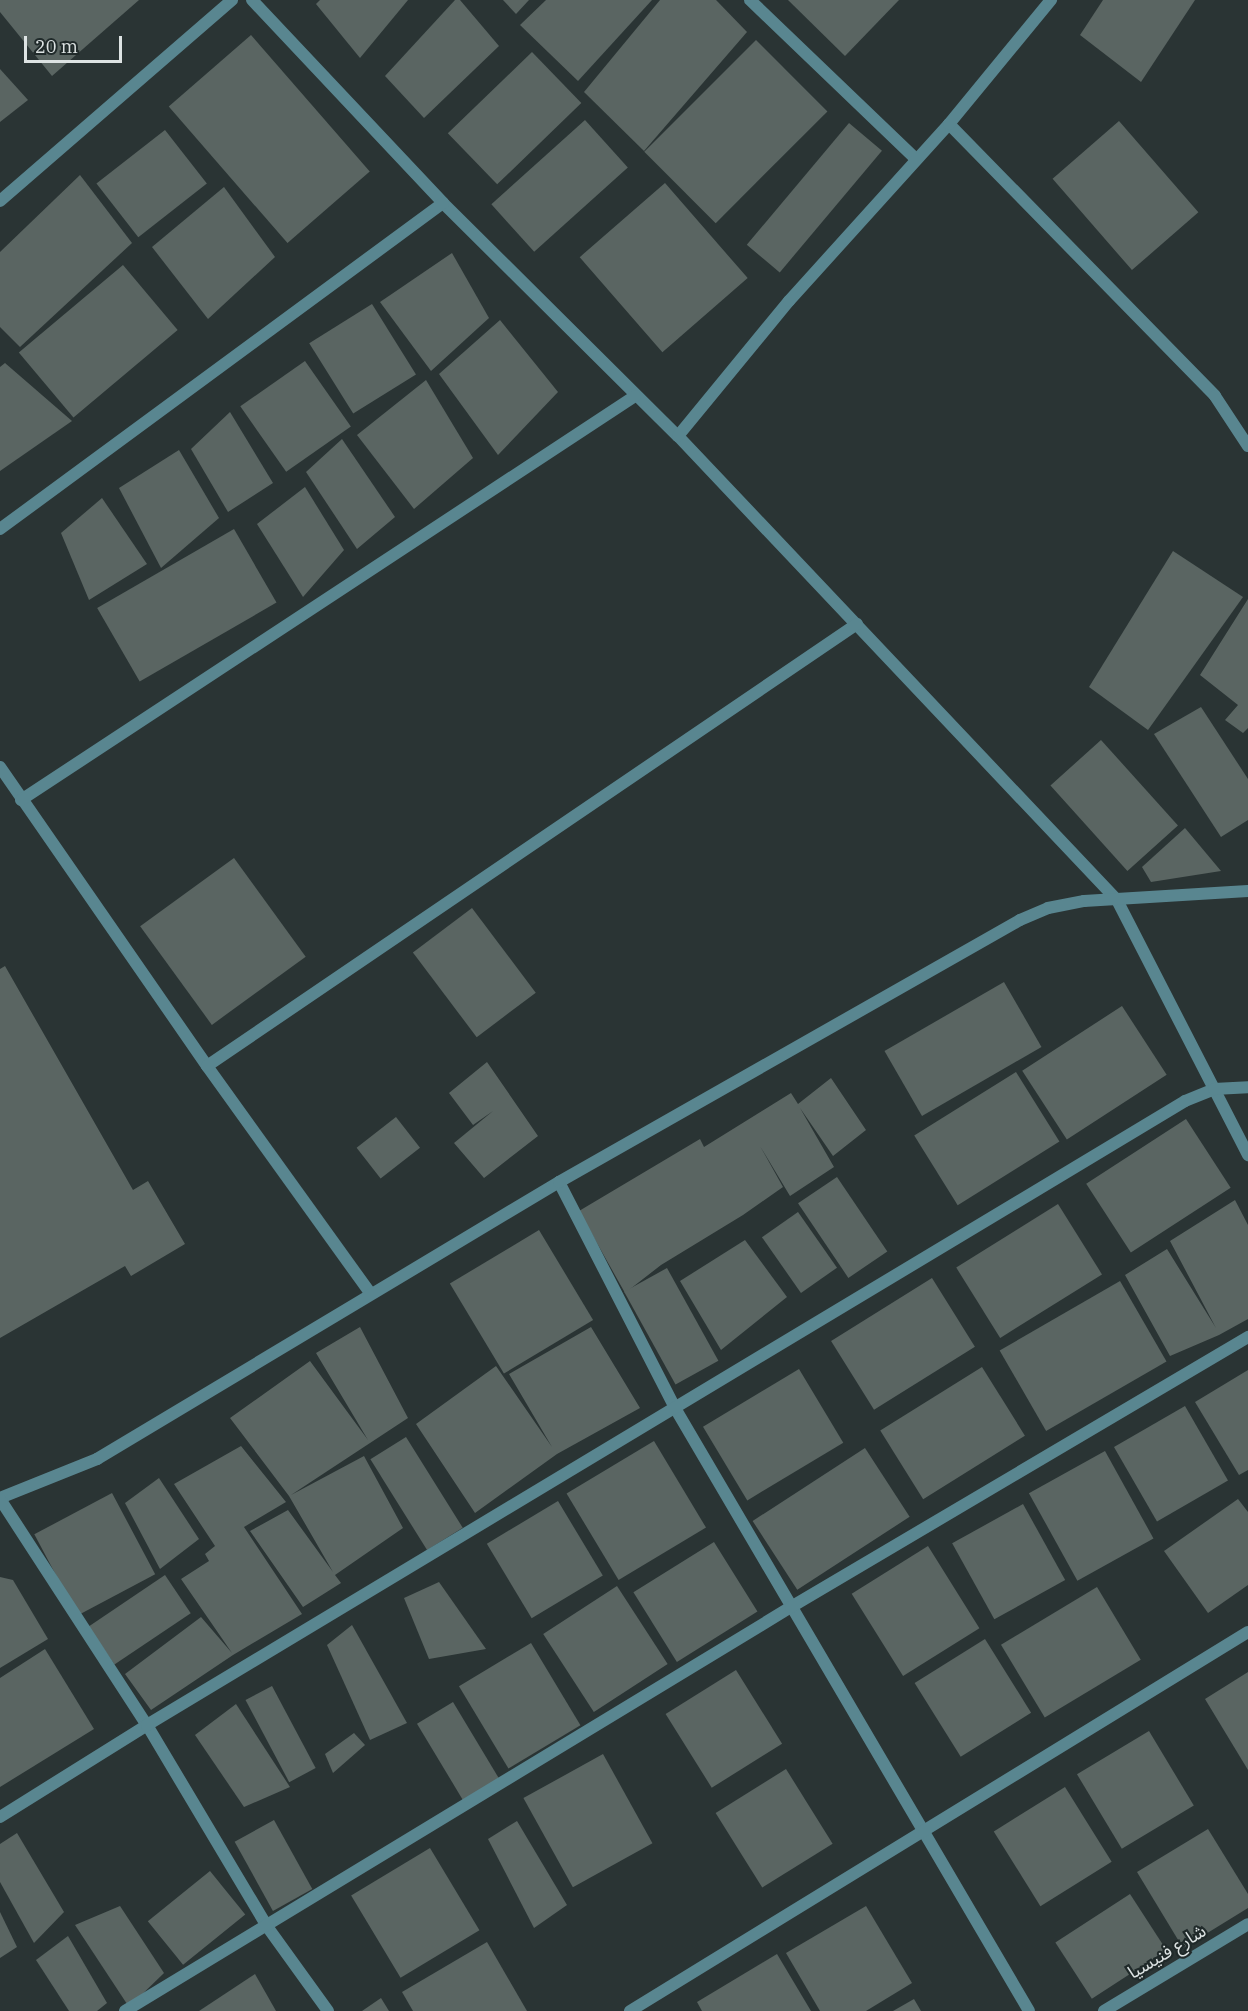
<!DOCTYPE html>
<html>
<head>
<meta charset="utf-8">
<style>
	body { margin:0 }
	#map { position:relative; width:1248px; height:2011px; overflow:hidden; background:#2a3434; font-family:"IBM Plex Serif","Noto Sans Arabic",serif }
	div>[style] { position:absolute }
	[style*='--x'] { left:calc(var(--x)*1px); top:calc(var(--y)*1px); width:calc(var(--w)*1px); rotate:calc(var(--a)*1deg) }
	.building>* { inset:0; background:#5a6562; transform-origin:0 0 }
	.street>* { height:12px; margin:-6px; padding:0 6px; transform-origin:6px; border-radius:6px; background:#598690 }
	span { translate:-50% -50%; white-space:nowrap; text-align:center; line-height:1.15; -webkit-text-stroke:4.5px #202a2a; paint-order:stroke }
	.street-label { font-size:18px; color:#dde3e3 }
	.scale { position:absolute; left:24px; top:36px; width:98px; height:27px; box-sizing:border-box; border:3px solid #dde3e3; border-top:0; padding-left:8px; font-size:18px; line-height:21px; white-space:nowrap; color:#dde3e3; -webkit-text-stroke:4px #202a2a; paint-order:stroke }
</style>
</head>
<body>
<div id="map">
	<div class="building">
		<i style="clip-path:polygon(0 0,139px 0,52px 76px,0 12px)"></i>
		<i style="clip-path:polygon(320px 0,408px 0,360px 58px,316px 4px)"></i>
		<i style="clip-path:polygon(455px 0,460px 0,499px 46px,424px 118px,385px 76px)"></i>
		<i style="clip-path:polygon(503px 0,529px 0,516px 14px)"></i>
		<i style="clip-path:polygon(546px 0,652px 0,578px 81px,520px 25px)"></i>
		<i style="clip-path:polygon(660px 0,716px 0,747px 32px,644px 151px,584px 92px)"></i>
		<i style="clip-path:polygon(788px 0,899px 0,845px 56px)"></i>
		<i style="clip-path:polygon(1103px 0,1195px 0,1141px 82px,1080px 35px)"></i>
		<i style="left:251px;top:35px;width:181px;height:109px;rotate:49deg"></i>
		<i style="left:756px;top:40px;width:101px;height:158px;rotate:45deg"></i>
		<i style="left:532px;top:52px;width:71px;height:117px;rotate:46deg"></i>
		<i style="clip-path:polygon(0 69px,28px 100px,0 122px)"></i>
		<i style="left:585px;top:120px;width:64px;height:126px;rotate:48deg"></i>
		<i style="left:1119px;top:121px;width:121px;height:88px;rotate:49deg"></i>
		<i style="left:849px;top:123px;width:43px;height:159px;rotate:40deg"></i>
		<i style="left:165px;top:130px;width:68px;height:87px;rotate:52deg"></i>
		<i style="clip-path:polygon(80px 175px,132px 243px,20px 347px,0 327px,0 252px)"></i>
		<i style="left:665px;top:183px;width:126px;height:113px;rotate:49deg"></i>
		<i style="clip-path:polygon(224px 187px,275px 257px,208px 319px,152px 247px)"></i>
		<i style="clip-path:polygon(452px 253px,489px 318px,431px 371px,380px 302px)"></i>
		<i style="left:123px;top:265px;width:85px;height:136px;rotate:50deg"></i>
		<i style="left:372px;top:304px;width:83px;height:74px;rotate:58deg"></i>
		<i style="clip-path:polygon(500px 320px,558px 392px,498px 455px,439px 374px)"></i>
		<i style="left:305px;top:361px;width:80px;height:79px;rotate:55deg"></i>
		<i style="clip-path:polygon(5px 363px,72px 421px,0 471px,0 367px)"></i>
		<i style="clip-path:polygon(426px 380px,473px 458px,414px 509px,357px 435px)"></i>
		<i style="clip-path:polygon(230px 412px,273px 483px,228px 512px,191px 449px)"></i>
		<i style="clip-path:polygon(342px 439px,395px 517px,357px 549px,306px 472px)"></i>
		<i style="clip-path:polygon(179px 450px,219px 518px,161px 568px,119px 488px)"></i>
		<i style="clip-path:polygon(305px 487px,344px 550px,303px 597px,257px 524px)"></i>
		<i style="clip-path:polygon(102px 498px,147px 564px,89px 600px,61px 533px)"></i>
		<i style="left:234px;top:529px;width:85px;height:158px;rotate:60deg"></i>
		<i style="clip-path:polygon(1173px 551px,1243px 597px,1148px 730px,1089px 687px)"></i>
		<i style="clip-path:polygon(1248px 599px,1248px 728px,1243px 733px,1225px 720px,1238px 705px,1200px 675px)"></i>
		<i style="clip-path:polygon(1201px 707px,1248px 779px,1248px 820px,1221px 837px,1154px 734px)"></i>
		<i style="left:1101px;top:740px;width:115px;height:68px;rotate:48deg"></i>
		<i style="clip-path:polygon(1185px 828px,1221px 871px,1151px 882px,1142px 867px)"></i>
		<i style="left:234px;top:858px;width:122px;height:116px;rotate:54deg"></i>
		<i style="left:472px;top:908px;width:106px;height:74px;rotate:53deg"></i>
		<i style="clip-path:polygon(5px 966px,133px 1190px,148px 1181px,185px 1244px,131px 1276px,125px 1266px,0 1338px,0 969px)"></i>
		<i style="left:1004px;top:982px;width:75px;height:138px;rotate:60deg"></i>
		<i style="left:1122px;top:1006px;width:82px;height:119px;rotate:57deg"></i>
		<i style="clip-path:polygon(487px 1062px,538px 1136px,484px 1178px,454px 1143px,493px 1111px,473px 1125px,449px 1093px)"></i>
		<i style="left:1016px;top:1072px;width:82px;height:120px;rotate:58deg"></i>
		<i style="clip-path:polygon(831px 1078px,866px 1130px,833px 1156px,800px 1108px,834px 1167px,790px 1196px,760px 1146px,783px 1187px,743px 1215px,661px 1265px,625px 1293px,579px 1211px,700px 1139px,704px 1147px,791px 1093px,798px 1104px)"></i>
		<i style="left:396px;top:1117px;width:39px;height:50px;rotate:52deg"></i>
		<i style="left:1186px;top:1119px;width:82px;height:119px;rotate:57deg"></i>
		<i style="left:837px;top:1177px;width:90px;height:47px;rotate:56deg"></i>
		<i style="clip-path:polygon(1235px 1200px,1248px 1225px,1248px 1319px,1219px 1335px,1170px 1356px,1125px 1275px,1167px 1249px,1216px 1328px,1170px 1241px)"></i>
		<i style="left:1058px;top:1204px;width:83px;height:120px;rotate:58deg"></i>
		<i style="left:798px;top:1212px;width:68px;height:44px;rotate:55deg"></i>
		<i style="left:539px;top:1230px;width:105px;height:104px;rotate:59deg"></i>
		<i style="clip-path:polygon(745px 1240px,787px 1297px,721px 1350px,680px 1281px)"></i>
		<i style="left:667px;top:1268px;width:106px;height:49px;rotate:61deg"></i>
		<i style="left:932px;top:1278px;width:81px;height:119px;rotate:58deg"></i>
		<i style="left:1120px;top:1281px;width:93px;height:139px;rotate:60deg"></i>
		<i style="clip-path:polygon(360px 1327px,408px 1418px,291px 1495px,364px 1456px,403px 1528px,335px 1575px,341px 1583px,303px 1607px,250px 1531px,288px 1510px,333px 1572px,289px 1496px,230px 1418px,310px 1361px,368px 1440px,316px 1353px)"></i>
		<i style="clip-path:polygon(591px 1327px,640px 1408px,557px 1454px,475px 1513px,416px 1424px,496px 1366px,552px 1447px,509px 1374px)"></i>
		<i style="left:982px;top:1367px;width:81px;height:120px;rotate:58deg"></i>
		<i style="left:799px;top:1369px;width:86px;height:112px;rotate:59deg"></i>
		<i style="clip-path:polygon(1248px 1370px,1248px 1470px,1239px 1475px,1195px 1402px)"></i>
		<i style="left:1185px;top:1406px;width:86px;height:82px;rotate:60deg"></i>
		<i style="left:406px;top:1437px;width:107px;height:42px;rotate:58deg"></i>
		<i style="left:654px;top:1441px;width:101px;height:102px;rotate:59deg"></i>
		<i style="clip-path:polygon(241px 1446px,286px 1502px,244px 1527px,302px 1614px,233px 1655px,151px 1710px,125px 1674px,201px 1617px,232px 1653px,181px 1579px,209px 1561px,205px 1554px,215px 1546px,174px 1484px)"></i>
		<i style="left:865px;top:1448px;width:82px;height:134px;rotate:57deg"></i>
		<i style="left:1105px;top:1451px;width:100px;height:87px;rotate:61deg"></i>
		<i style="clip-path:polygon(159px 1478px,199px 1539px,160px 1569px,125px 1503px)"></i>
		<i style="left:112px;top:1493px;width:92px;height:88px;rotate:62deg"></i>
		<i style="clip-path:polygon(1238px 1499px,1248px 1512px,1248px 1585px,1208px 1613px,1164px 1551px)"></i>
		<i style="left:558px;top:1501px;width:87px;height:83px;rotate:59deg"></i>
		<i style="left:1023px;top:1504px;width:87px;height:81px;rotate:61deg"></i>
		<i style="left:714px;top:1542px;width:82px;height:95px;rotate:58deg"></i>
		<i style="left:928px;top:1546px;width:97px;height:90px;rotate:58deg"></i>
		<i style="left:165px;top:1575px;width:46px;height:92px;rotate:56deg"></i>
		<i style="clip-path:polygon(0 1577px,13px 1580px,48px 1639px,0 1668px)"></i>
		<i style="clip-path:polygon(439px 1582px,486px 1649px,429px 1659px,404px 1598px)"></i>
		<i style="left:617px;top:1586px;width:93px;height:88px;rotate:57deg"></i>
		<i style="left:1097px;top:1587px;width:85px;height:112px;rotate:59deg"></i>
		<i style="clip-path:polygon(352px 1625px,407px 1723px,370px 1740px,327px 1645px)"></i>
		<i style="left:985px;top:1639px;width:87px;height:83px;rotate:58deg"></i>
		<i style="left:531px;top:1643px;width:96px;height:84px;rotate:59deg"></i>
		<i style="clip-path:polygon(45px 1649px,94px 1729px,0 1787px,0 1678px)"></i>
		<i style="left:736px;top:1670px;width:87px;height:83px;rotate:58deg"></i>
		<i style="clip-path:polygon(1248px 1672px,1248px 1770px,1205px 1699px)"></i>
		<i style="left:272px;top:1686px;width:93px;height:30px;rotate:62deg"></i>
		<i style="left:453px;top:1702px;width:89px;height:42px;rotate:59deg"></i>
		<i style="clip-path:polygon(236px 1704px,290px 1787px,244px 1807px,195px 1735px)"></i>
		<i style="left:1149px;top:1731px;width:87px;height:84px;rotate:59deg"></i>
		<i style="clip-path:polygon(354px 1733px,365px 1745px,333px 1773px,325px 1754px)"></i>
		<i style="left:603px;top:1754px;width:102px;height:91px;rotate:61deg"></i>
		<i style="left:786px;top:1769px;width:88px;height:83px;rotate:58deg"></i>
		<i style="left:1065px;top:1787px;width:88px;height:84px;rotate:58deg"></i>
		<i style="left:274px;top:1820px;width:79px;height:45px;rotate:61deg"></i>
		<i style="clip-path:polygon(517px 1821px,567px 1905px,534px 1928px,488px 1839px)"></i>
		<i style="clip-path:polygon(1208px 1829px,1248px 1894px,1248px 1908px,1183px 1948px,1137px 1872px)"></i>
		<i style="clip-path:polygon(17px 1833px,64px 1912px,34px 1943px,0 1882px,0 1844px)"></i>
		<i style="left:430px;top:1848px;width:96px;height:92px;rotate:59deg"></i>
		<i style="left:210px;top:1871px;width:56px;height:80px;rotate:51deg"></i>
		<i style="left:1130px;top:1894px;width:67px;height:89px;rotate:57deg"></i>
		<i style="clip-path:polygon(120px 1906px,164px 1973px,129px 2007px,75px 1925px)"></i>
		<i style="clip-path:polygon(866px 1906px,912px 1983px,866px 2011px,820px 2011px,786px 1953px)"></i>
		<i style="clip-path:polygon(0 1912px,17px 1947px,0 1958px)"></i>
		<i style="clip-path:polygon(68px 1936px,107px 2003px,97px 2011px,69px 2011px,36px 1960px)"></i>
		<i style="clip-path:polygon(487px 1942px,527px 2011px,413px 2011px,402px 1992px)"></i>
		<i style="clip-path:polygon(777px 1954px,811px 2011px,702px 2011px,697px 2002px)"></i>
		<i style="clip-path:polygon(255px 1974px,276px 2011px,199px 2011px)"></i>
		<i style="clip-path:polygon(381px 1998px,389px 2011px,362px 2011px)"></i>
		<i style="clip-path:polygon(914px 1999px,921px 2011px,893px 2011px)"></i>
	</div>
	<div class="street">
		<i style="--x:252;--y:0;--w:279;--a:46.7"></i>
		<i style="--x:443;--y:203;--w:331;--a:44.8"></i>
		<i style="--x:678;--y:436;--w:639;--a:46.59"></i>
		<i style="--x:1117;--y:900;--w:287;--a:62.8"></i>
		<i style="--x:750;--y:0;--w:230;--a:43.8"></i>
		<i style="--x:949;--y:124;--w:380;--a:45.6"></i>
		<i style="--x:1215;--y:396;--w:60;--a:56.6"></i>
		<i style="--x:0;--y:201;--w:307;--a:-40.9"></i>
		<i style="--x:678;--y:436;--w:175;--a:-50.6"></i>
		<i style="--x:789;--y:301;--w:239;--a:-47.9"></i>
		<i style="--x:949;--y:124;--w:161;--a:-50.6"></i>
		<i style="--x:0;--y:529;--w:550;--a:-36.35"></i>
		<i style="--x:0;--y:767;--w:364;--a:55.3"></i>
		<i style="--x:207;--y:1066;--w:279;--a:54.3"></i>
		<i style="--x:21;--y:800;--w:735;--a:-33.34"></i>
		<i style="--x:207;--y:1066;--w:786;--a:-34.22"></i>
		<i style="--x:559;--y:1182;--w:254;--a:62.8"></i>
		<i style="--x:675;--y:1408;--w:699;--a:59.58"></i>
		<i style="--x:0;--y:1498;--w:105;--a:-21.9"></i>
		<i style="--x:97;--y:1459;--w:539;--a:-30.95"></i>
		<i style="--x:559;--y:1182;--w:530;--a:-29.61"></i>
		<i style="--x:1020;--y:920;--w:30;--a:-23"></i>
		<i style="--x:1048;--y:908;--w:37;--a:-11"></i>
		<i style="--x:1084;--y:901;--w:164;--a:-3.5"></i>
		<i style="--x:0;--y:1499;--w:270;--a:57"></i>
		<i style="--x:147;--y:1725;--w:233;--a:59.2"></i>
		<i style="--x:266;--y:1925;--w:106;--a:54.2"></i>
		<i style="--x:0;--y:1817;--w:173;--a:-32"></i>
		<i style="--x:147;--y:1725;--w:1211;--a:-31.01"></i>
		<i style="--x:1185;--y:1101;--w:31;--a:-22"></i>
		<i style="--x:1214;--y:1089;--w:34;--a:-3"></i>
		<i style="--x:125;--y:2011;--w:779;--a:-31.24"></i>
		<i style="--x:791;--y:1607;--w:531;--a:-30.58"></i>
		<i style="--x:630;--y:2011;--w:725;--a:-31.52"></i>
		<i style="--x:1104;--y:2011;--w:168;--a:-31.1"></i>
	</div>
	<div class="street-label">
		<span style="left:1167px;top:1952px;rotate:-31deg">شارع فنيسيا</span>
	</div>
	<div class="scale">20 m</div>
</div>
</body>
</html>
